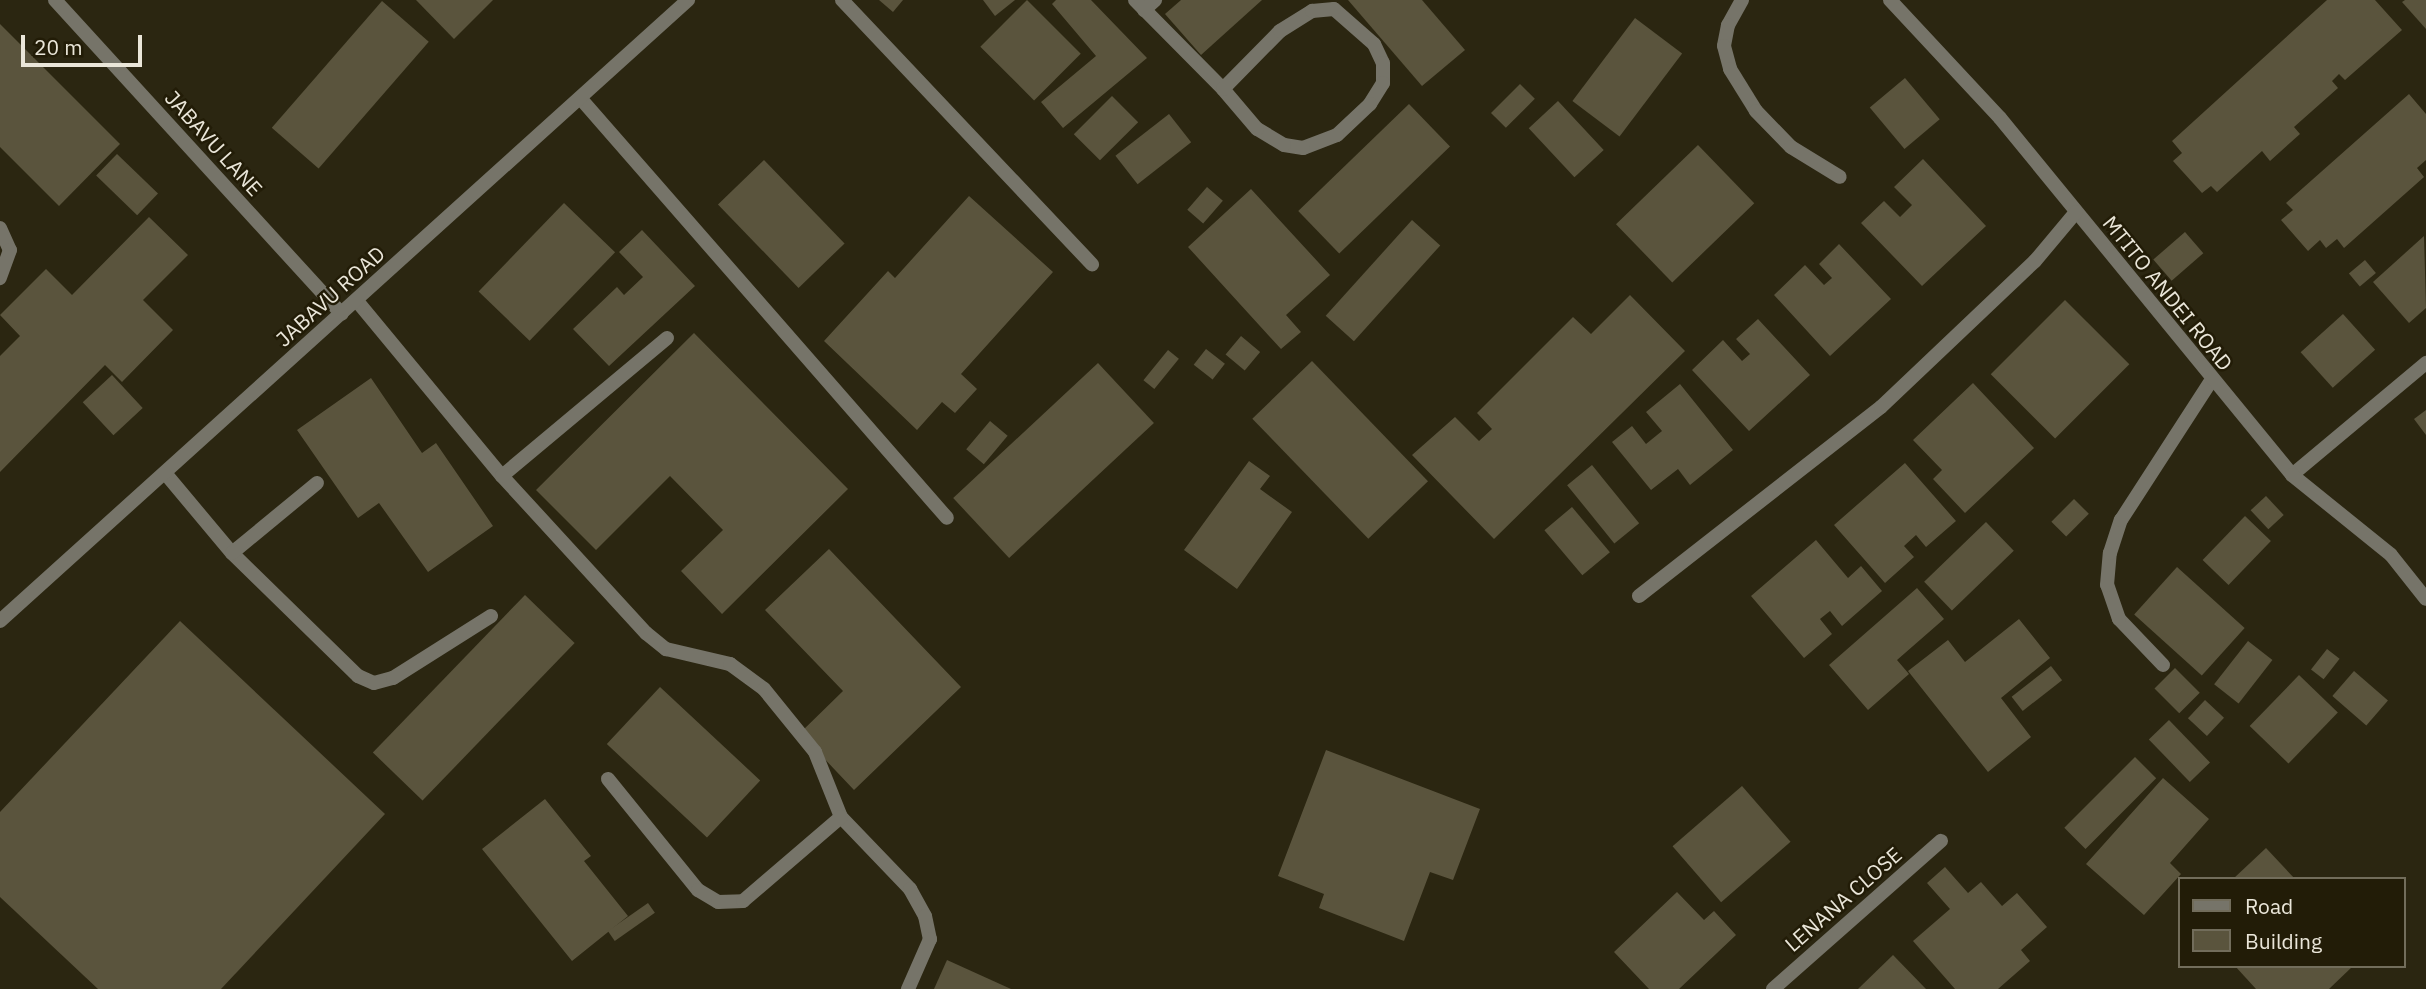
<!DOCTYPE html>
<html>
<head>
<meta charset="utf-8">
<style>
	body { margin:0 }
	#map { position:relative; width:2426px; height:989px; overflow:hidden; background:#2b2611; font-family:"IBM Plex Sans",sans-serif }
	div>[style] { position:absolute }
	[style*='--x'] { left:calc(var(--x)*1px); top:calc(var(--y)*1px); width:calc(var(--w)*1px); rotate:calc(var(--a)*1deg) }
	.building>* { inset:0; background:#5a543d; transform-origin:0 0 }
	.service>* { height:14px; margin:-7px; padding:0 7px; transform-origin:7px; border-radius:7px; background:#767469 }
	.minor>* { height:14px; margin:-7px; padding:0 7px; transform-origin:7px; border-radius:7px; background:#767469 }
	span { translate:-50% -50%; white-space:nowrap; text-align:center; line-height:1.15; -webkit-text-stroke:5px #221c07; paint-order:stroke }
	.street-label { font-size:21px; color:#eae6d9 }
	.legend { position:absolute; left:2178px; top:877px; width:228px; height:91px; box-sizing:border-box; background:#221c07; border:2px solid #726d5b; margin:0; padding:9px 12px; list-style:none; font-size:21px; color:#eae6d9 }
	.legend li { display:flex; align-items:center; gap:14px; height:35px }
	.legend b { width:35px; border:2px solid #726d5b }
	.scale { position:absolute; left:21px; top:35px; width:121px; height:32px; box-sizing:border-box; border:4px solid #eae6d9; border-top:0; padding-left:9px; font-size:21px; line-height:24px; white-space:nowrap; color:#eae6d9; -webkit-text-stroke:5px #221c07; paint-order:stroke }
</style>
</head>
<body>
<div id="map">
	<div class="building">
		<i style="clip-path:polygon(416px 0,493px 0,454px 39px)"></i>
		<i style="clip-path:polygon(879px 0,903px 0,893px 12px)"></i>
		<i style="clip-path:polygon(983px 0,1015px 0,995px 16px)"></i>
		<i style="left:1027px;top:0;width:76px;height:66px;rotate:45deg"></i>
		<i style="clip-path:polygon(1056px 0,1091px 0,1147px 58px,1063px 128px,1041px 102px,1096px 56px,1052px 4px)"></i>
		<i style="clip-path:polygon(1181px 0,1262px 0,1201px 55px,1165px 14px)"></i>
		<i style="clip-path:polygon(1348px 0,1422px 0,1465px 50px,1422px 86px)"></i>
		<i style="clip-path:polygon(2327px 0,2375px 0,2402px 30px,2345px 80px,2339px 74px,2332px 81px,2338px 88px,2294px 127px,2300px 134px,2270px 161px,2262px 151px,2217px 192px,2211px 186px,2202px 193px,2173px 161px,2182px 153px,2172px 141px)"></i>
		<i style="clip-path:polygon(2405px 0,2426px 0,2426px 29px,2402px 2px)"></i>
		<i style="left:382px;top:1px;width:62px;height:168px;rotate:41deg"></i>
		<i style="left:1635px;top:18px;width:59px;height:104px;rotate:37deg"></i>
		<i style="clip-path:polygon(0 24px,120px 144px,59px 206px,0 147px)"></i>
		<i style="left:1905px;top:78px;width:54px;height:46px;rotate:50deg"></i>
		<i style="left:1520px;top:84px;width:21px;height:41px;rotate:45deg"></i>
		<i style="clip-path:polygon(2409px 94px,2426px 114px,2426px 160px,2417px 168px,2424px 177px,2344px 248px,2337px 239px,2326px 248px,2320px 240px,2308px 251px,2281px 220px,2293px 210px,2286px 203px)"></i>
		<i style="left:1112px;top:96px;width:37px;height:54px;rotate:45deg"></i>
		<i style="left:1558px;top:101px;width:67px;height:40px;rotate:47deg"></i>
		<i style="left:1409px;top:104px;width:59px;height:154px;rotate:46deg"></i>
		<i style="left:1169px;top:114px;width:36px;height:68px;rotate:52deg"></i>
		<i style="left:1698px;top:145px;width:81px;height:114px;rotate:46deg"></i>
		<i style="left:117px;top:154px;width:57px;height:30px;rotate:44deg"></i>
		<i style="clip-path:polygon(1923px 159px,1986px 226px,1922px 286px,1861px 223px,1884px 201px,1900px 217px,1912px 205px,1894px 187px)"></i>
		<i style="left:764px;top:160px;width:116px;height:64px;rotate:46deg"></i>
		<i style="left:1207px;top:187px;width:21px;height:30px;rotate:41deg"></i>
		<i style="clip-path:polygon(1251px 189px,1330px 275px,1286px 315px,1301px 332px,1281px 349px,1188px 247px)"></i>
		<i style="clip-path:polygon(969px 196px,1053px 272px,961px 374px,977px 389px,955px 413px,942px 402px,917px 430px,824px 341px,888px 271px,895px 278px)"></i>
		<i style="left:564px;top:203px;width:71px;height:123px;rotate:44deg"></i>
		<i style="clip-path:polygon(149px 217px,188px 255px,143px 300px,173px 330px,122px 382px,105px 365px,0 472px,0 356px,20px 336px,0 315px,46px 269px,72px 295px)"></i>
		<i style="left:1412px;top:220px;width:38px;height:129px;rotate:42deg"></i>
		<i style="clip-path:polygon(642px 230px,695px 286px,609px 366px,573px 329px,617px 287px,624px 295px,643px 277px,619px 252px)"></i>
		<i style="left:2185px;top:232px;width:28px;height:42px;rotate:49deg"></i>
		<i style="clip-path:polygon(2424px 236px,2426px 308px,2409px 323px,2373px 282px)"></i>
		<i style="clip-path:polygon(1839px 244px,1891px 299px,1830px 356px,1774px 295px,1805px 265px,1824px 285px,1832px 278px,1819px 264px)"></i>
		<i style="left:2365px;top:260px;width:17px;height:21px;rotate:50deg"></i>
		<i style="clip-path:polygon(1630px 295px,1685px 351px,1494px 539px,1412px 455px,1455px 417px,1479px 441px,1492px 429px,1477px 413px,1573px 317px,1591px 334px)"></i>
		<i style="left:2065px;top:300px;width:91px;height:105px;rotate:45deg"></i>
		<i style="left:2343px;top:314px;width:48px;height:57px;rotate:48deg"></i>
		<i style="clip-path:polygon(1758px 319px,1810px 375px,1749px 431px,1692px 370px,1723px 340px,1742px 361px,1750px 354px,1736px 339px)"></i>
		<i style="clip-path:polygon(694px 333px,848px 489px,722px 614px,681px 571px,723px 530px,670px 476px,596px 550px,536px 490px)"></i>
		<i style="left:1241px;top:336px;width:25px;height:24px;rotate:40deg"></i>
		<i style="left:1206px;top:349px;width:24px;height:20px;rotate:38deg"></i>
		<i style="left:1168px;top:350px;width:14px;height:39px;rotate:39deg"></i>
		<i style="left:1312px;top:361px;width:167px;height:83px;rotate:46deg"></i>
		<i style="left:1098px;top:363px;width:82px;height:198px;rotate:47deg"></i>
		<i style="left:112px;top:375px;width:45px;height:40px;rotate:47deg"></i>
		<i style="clip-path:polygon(371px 378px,422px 453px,436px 443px,493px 526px,428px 572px,379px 503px,358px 518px,297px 430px)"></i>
		<i style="clip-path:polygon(1973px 383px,2034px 448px,1965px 513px,1933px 479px,1942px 470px,1913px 440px)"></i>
		<i style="clip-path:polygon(1680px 384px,1733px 450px,1690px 485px,1678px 469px,1651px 490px,1612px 442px,1632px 426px,1646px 444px,1662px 431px,1646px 412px)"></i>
		<i style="clip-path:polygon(2426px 410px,2426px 435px,2414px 419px)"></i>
		<i style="left:990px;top:421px;width:23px;height:37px;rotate:40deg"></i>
		<i style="clip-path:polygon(1249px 461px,1270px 476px,1260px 489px,1292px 512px,1237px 589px,1184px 550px)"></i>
		<i style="clip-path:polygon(1905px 463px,1956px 521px,1926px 547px,1916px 535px,1904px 546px,1914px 557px,1885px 583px,1834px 525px)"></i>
		<i style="left:1592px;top:465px;width:75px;height:32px;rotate:51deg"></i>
		<i style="left:2266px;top:496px;width:26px;height:21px;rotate:47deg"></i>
		<i style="left:2074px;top:499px;width:21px;height:32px;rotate:45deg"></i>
		<i style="left:1572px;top:507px;width:59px;height:36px;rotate:50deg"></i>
		<i style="left:2245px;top:516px;width:36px;height:61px;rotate:44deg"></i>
		<i style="left:1986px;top:522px;width:40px;height:86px;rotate:46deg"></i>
		<i style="clip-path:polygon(1816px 540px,1848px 578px,1861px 566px,1882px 591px,1842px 626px,1830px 611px,1820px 619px,1832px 634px,1804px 658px,1751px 596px)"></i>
		<i style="clip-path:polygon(829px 549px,961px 687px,854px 790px,800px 733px,843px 691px,765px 610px)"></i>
		<i style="left:2177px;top:567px;width:91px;height:64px;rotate:42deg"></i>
		<i style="clip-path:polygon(1917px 588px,1944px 619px,1897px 660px,1909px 674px,1868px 710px,1829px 665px)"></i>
		<i style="left:525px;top:595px;width:69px;height:219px;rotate:44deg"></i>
		<i style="clip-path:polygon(2019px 619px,2050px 658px,2001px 698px,2031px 737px,1988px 772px,1908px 671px,1948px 640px,1965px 662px)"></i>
		<i style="clip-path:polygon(180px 621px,385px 814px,221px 989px,98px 989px,0 897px,0 812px)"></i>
		<i style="left:2248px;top:641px;width:31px;height:55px;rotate:38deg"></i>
		<i style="left:2327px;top:649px;width:16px;height:26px;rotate:38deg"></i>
		<i style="left:2051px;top:666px;width:18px;height:50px;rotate:52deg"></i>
		<i style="left:2175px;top:668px;width:35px;height:29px;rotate:45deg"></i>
		<i style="left:2354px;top:671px;width:45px;height:33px;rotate:41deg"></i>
		<i style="left:2299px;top:675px;width:54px;height:71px;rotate:44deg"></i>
		<i style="left:660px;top:687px;width:137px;height:78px;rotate:43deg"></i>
		<i style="left:2205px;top:700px;width:26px;height:25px;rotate:43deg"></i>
		<i style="left:2169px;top:720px;width:59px;height:28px;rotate:46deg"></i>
		<i style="clip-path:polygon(1326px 750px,1480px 809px,1453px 880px,1430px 872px,1404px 941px,1319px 908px,1324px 894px,1278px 876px)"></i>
		<i style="left:2135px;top:757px;width:30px;height:100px;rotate:45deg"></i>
		<i style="clip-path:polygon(2163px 778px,2209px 819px,2170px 863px,2181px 874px,2144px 915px,2086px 864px)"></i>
		<i style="left:1742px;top:786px;width:74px;height:92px;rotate:49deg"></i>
		<i style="clip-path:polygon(545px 799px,591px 856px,584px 861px,628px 916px,572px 961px,482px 849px)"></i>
		<i style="clip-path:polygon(2266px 848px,2295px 879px,2233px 879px)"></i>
		<i style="clip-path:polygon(1945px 867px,1968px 893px,1981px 882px,2002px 906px,2017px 893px,2047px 927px,2021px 950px,2030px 961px,1998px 989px,1955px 989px,1913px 941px,1950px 909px,1927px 883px)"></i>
		<i style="clip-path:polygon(1677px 892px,1704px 920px,1714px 911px,1736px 935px,1679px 989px,1649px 989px,1614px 952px)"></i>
		<i style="left:648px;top:903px;width:12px;height:49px;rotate:55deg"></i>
		<i style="clip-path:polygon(1893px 955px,1926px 989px,1858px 989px)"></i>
		<i style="clip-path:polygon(947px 960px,1011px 989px,934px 989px)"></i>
		<i style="clip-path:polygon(2235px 966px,2353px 966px,2329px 989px,2256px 989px)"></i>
	</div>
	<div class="service">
		<i style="--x:1742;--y:0;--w:29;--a:119"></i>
		<i style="--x:1728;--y:25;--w:21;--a:101"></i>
		<i style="--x:1724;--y:46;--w:24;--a:75"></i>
		<i style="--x:1730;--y:69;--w:49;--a:58.2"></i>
		<i style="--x:1756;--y:111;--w:50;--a:45.8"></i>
		<i style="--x:1791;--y:147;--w:57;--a:31.5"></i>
		<i style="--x:1144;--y:10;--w:15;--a:-42"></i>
		<i style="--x:357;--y:301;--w:227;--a:50.4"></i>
		<i style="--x:502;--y:476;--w:213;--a:47.5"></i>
		<i style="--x:646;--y:633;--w:26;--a:39"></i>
		<i style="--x:666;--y:649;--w:66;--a:13.2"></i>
		<i style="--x:730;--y:664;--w:42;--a:36.3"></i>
		<i style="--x:764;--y:689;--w:81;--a:51"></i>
		<i style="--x:815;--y:752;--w:70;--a:68.2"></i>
		<i style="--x:841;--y:817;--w:100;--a:46.2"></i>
		<i style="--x:910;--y:889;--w:31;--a:61"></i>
		<i style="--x:925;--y:916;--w:24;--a:78"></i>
		<i style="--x:930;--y:939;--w:55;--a:113.7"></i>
		<i style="--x:165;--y:473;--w:104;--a:50.1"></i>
		<i style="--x:232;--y:553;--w:176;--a:44.3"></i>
		<i style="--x:358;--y:676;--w:17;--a:24"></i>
		<i style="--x:374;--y:683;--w:20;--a:-15"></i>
		<i style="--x:393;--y:678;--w:116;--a:-32.3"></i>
		<i style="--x:2292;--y:475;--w:175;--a:-39.9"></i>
		<i style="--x:502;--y:476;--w:215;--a:-39.9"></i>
		<i style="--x:232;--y:553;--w:110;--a:-39.5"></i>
		<i style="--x:2163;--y:665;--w:64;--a:-133.7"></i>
		<i style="--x:2119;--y:619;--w:36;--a:-109"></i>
		<i style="--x:2107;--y:585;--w:32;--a:-85"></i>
		<i style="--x:2110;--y:553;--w:35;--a:-72"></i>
		<i style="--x:2121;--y:520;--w:166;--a:-57.1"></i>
		<i style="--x:608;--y:779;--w:143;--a:51"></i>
		<i style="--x:698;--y:890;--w:23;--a:31"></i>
		<i style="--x:718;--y:902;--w:25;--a:-2"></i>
		<i style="--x:743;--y:901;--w:129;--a:-40.6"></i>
	</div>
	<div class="minor">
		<i style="--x:55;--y:0;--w:425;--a:47.6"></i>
		<i style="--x:842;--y:0;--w:364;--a:46.6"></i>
		<i style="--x:1135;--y:0;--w:125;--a:45.3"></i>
		<i style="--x:1890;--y:0;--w:161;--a:47"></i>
		<i style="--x:2000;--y:118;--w:461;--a:50.7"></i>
		<i style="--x:2292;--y:475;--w:127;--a:38.9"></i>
		<i style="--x:2391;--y:555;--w:56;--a:51.5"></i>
		<i style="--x:1334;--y:9;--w:53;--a:41.2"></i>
		<i style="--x:1374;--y:44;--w:21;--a:65"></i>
		<i style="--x:1383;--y:63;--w:20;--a:90"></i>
		<i style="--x:1383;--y:83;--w:25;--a:122"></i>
		<i style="--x:1370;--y:104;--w:45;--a:136.8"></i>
		<i style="--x:1337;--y:135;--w:36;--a:159"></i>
		<i style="--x:1303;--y:148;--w:19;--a:-171"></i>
		<i style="--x:1284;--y:145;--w:31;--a:-149"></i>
		<i style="--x:1257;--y:129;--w:52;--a:-130.4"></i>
		<i style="--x:1223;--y:89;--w:81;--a:-45.5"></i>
		<i style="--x:1280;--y:31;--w:38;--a:-32"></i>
		<i style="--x:1312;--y:11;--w:22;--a:-5"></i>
		<i style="--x:581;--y:99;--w:556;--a:48.86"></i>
		<i style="--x:0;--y:228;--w:24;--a:66"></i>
		<i style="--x:10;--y:250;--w:30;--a:110"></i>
		<i style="--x:1639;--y:596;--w:307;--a:-38"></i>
		<i style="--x:1881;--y:407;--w:212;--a:-43.5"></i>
		<i style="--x:2035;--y:261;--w:64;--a:-50.1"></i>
		<i style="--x:0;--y:621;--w:927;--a:-42.07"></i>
		<i style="--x:1773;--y:989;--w:224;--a:-41.4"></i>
	</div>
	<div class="street-label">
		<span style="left:214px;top:143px;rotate:48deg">JABAVU LANE</span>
		<span style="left:2168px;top:293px;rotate:51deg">MTITO ANDEI ROAD</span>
		<span style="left:330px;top:296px;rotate:-42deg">JABAVU ROAD</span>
		<span style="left:1843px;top:899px;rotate:-41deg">LENANA CLOSE</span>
	</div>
	<ul class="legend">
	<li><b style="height:9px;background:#767469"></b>Road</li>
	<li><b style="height:19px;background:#5a543d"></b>Building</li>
	</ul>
	<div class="scale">20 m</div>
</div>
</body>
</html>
